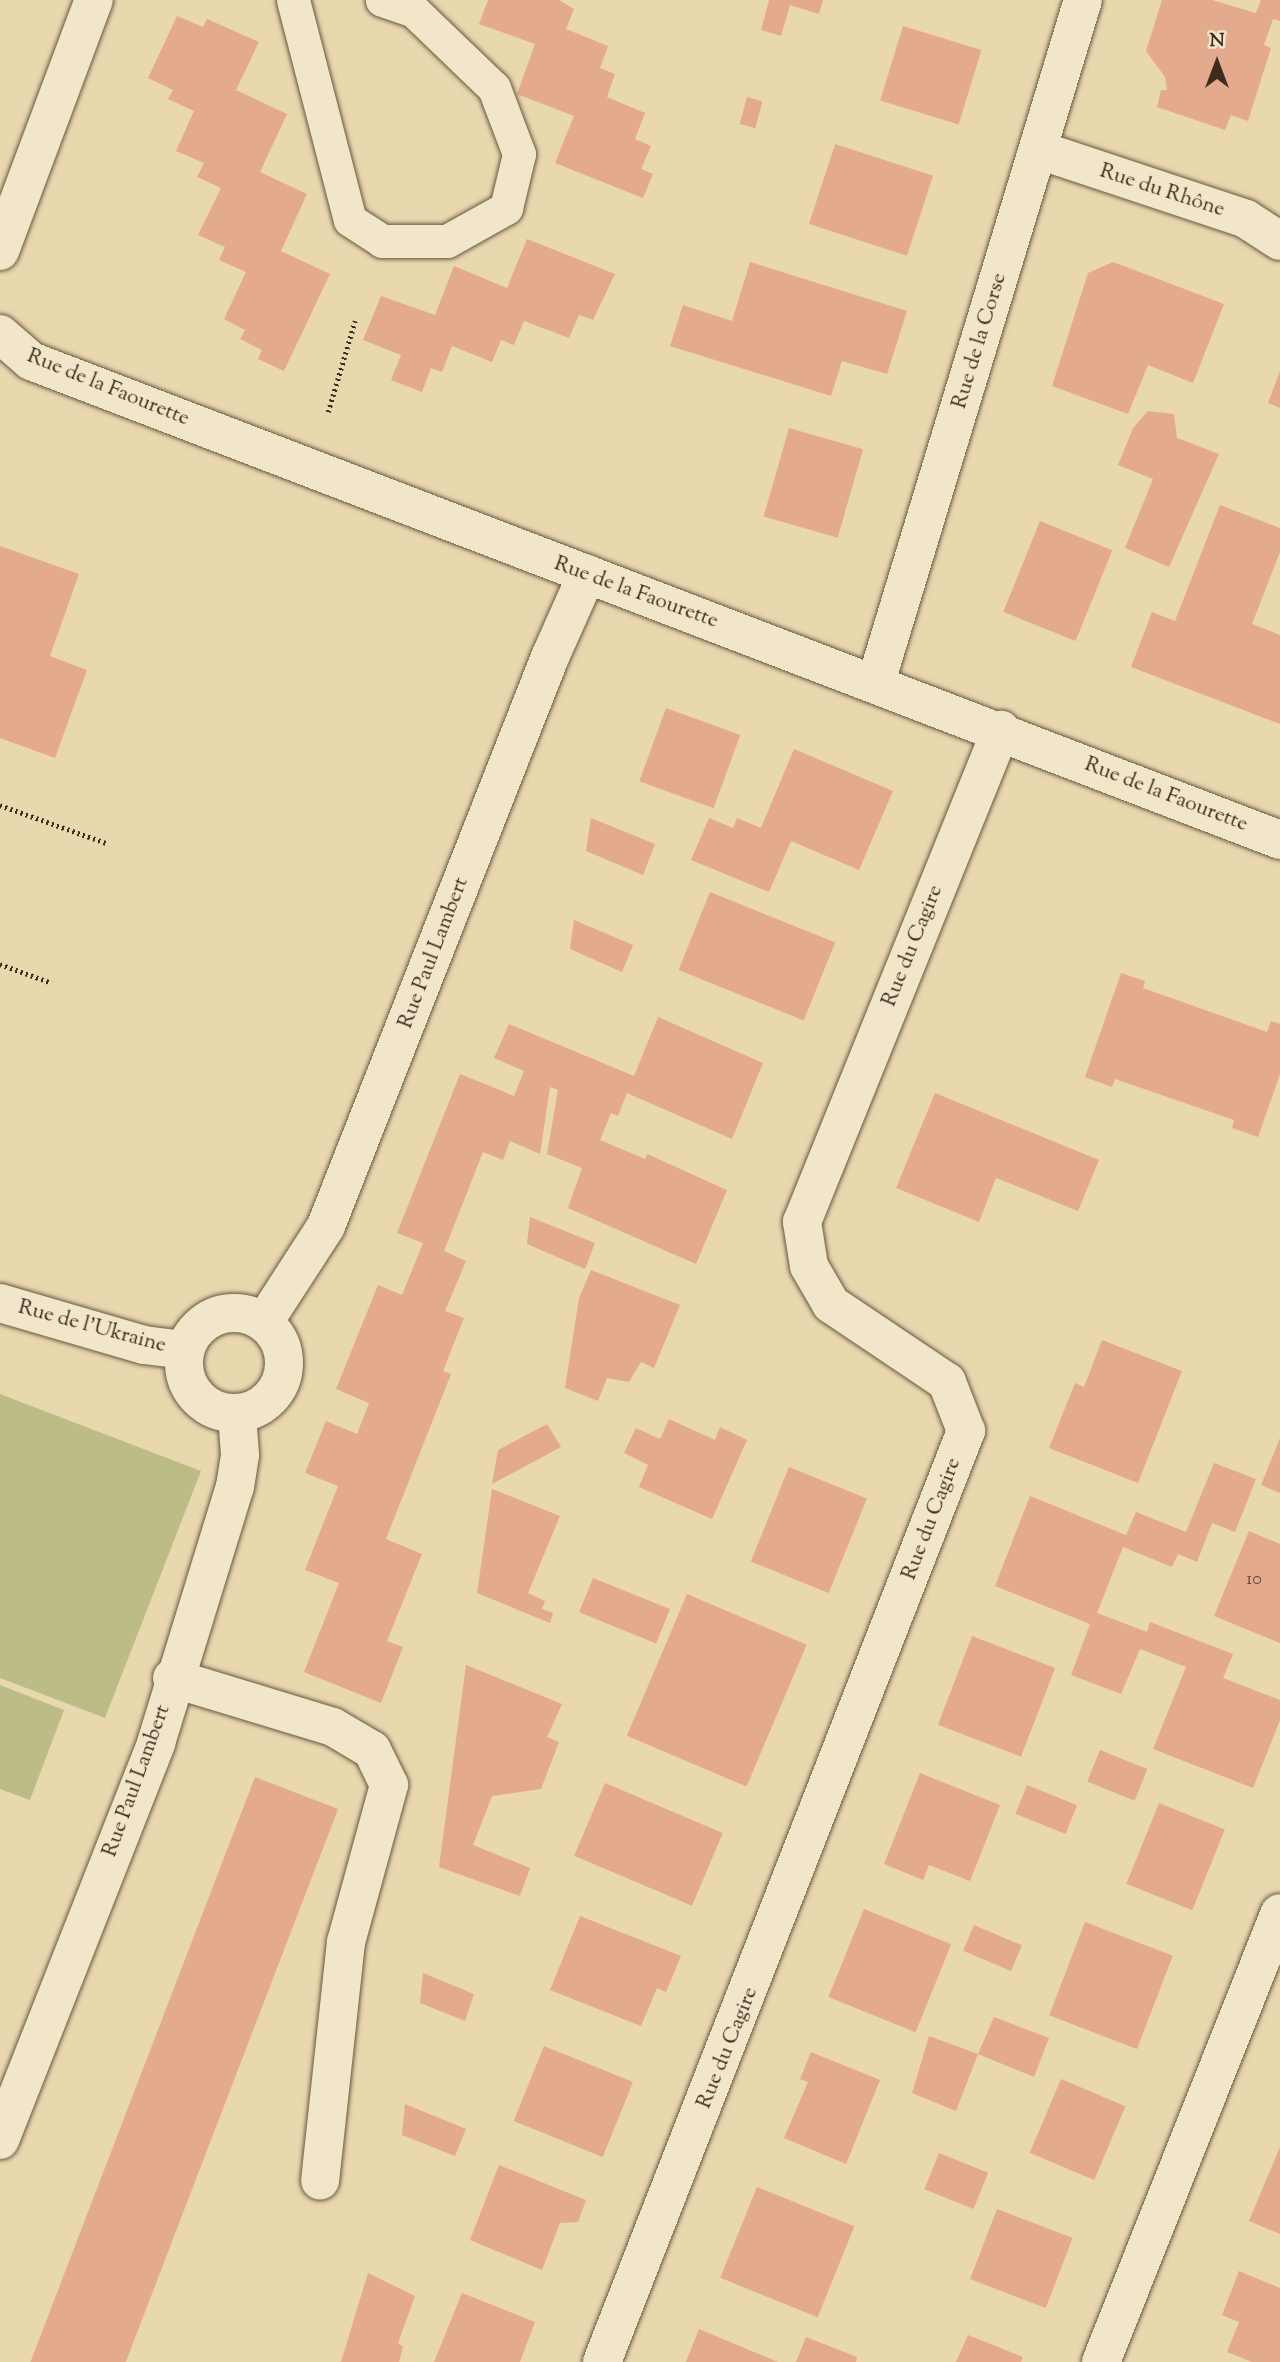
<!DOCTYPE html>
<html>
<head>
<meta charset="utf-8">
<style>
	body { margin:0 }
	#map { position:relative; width:1280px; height:2362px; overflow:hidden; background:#e9d7ae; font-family:"Sorts Mill Goudy",serif }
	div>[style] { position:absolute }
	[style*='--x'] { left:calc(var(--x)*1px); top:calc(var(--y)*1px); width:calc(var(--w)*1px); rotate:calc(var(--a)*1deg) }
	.green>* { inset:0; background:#bcbd86 }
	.building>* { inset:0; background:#e4aa8d; transform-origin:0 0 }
	.path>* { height:4.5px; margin-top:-2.25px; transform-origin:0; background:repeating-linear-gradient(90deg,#3c2d1e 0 2px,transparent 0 5.5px) }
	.roads { filter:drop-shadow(0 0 2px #675842) drop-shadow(0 0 2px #675842) }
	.lane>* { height:33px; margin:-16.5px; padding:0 16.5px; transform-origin:16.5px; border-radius:16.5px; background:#f1e5ca }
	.street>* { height:38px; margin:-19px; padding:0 19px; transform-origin:19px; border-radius:19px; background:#f1e5ca }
	.street>.ring { margin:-19px; padding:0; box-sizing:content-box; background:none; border:38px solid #f1e5ca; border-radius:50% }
	span { translate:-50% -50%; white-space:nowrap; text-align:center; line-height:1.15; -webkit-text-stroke:5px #f1e5ca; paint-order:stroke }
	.number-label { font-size:18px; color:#664c3a }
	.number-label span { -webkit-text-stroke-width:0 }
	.street-label { font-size:21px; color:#3c2d1e }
	.north { position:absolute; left:1182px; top:28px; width:70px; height:70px; -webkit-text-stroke:5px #f1e5ca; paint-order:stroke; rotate:0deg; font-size:19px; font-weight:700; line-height:28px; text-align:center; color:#3c2d1e }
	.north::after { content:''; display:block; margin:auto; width:24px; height:32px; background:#3c2d1e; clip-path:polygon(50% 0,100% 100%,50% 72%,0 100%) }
</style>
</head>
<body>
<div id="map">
	<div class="green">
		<i style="clip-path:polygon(0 1394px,201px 1471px,105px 1718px,0 1678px)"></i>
		<i style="clip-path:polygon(0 1685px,64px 1710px,30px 1800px,0 1789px)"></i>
	</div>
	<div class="building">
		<i style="clip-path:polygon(488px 0,559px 0,574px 9px,566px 29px,608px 46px,600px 68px,615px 74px,607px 97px,645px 113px,635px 139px,651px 146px,641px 169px,653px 174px,643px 198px,555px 163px,574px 116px,517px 94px,535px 44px,479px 24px)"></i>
		<i style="clip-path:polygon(769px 0,823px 0,819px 14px,790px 5px,781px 36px,761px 30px)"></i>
		<i style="clip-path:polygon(1162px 0,1212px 0,1256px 13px,1261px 0,1280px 0,1280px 21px,1273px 19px,1264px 45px,1271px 48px,1248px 121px,1231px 115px,1225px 130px,1157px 107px,1161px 90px,1167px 90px,1165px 77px,1146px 51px)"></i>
		<i style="clip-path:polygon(177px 16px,203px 27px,207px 19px,259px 42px,236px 90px,287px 114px,260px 172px,307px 194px,281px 251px,330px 274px,284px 371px,258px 359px,262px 350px,240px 339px,245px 330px,224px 319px,246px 272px,219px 260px,225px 247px,198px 235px,221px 188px,197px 177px,204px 163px,176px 151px,194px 111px,168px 99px,173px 90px,148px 78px)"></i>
		<i style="left:903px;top:26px;width:82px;height:78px;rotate:17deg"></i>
		<i style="left:747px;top:97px;width:16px;height:28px;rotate:15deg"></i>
		<i style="left:835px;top:144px;width:103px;height:84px;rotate:18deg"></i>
		<i style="clip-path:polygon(527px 239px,615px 274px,593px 320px,579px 315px,569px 338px,524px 321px,514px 345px,501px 340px,492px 362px,452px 346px,442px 372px,431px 368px,422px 392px,391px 380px,401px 355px,363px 340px,381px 296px,435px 315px,454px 266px,507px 288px)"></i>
		<i style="clip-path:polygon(750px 262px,907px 311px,887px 374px,842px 361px,831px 396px,670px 346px,683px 305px,732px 321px)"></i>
		<i style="clip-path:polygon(1113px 262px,1224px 304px,1193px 383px,1148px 365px,1128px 414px,1052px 386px,1088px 273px)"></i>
		<i style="clip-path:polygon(1280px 371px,1280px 408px,1268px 403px)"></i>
		<i style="clip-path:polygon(1148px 411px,1174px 414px,1177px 438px,1219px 454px,1169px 567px,1125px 548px,1153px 479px,1118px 465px,1133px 428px)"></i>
		<i style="left:789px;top:428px;width:77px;height:92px;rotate:16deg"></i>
		<i style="clip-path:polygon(1220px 505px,1280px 528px,1280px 552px,1252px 624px,1280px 635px,1280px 724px,1131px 667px,1152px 612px,1175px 621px)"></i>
		<i style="left:1040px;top:521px;width:78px;height:98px;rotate:22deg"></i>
		<i style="clip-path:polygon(0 546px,79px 574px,50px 656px,87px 670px,55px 758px,0 738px)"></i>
		<i style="left:666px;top:708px;width:79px;height:78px;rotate:20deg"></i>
		<i style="clip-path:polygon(794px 749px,893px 791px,859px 870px,791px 841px,769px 892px,691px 860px,709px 818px,733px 828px,737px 818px,761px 828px)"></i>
		<i style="clip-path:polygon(591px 818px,655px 844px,643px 875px,586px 851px)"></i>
		<i style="left:710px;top:892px;width:135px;height:84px;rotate:22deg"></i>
		<i style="clip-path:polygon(574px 920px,633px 945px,622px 972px,570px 949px)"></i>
		<i style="clip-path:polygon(1121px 973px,1145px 981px,1143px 988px,1267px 1032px,1271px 1021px,1280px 1024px,1280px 1074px,1258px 1137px,1232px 1128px,1234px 1120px,1115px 1079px,1112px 1087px,1085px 1077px)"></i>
		<i style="clip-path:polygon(658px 1017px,763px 1063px,732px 1139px,627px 1093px,618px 1116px,611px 1113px,600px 1140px,645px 1159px,647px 1154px,727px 1190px,696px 1264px,568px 1208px,582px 1168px,547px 1154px,558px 1090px,550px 1087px,540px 1154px,510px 1141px,503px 1160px,483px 1152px,444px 1251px,466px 1261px,445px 1311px,464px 1318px,443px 1371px,451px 1374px,386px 1539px,422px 1554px,387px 1641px,403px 1647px,381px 1703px,304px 1672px,339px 1583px,305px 1570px,338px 1486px,305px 1473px,326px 1421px,357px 1434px,369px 1403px,336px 1389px,378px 1285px,402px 1295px,423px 1243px,397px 1233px,460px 1074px,514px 1096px,524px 1071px,494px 1058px,509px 1024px,634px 1076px)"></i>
		<i style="clip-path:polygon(935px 1093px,1099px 1160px,1078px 1211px,996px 1178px,979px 1222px,896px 1188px)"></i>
		<i style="clip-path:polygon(530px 1217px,595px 1243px,585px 1269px,527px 1244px)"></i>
		<i style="clip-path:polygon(591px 1270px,680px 1305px,654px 1368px,641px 1362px,629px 1382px,607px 1378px,598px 1401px,565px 1388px,579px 1298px)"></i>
		<i style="clip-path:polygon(1102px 1340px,1182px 1371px,1138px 1483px,1049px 1448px,1075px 1383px,1084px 1387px)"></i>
		<i style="clip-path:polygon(669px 1419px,715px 1440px,720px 1427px,747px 1440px,712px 1519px,639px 1487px,648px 1465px,624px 1453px,636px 1428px,660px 1439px)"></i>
		<i style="clip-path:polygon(547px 1424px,561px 1447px,492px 1484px,498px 1450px)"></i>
		<i style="clip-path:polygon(1280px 1438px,1280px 1493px,1261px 1485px)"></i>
		<i style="clip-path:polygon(1214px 1463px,1256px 1479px,1235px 1532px,1212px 1523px,1197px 1562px,1178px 1554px,1172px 1567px,1123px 1547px,1097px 1613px,1147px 1632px,1150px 1622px,1233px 1654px,1223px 1678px,1280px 1700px,1280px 1720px,1253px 1788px,1153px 1749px,1186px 1667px,1140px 1649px,1121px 1694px,1071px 1675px,1090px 1624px,995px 1586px,1030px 1496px,1126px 1535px,1136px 1512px,1186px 1532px)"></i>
		<i style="left:789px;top:1467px;width:84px;height:102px;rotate:22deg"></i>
		<i style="clip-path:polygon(492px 1489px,560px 1516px,528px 1593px,545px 1601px,542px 1609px,553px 1613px,550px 1623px,477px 1593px)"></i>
		<i style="clip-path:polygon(1249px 1531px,1280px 1544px,1280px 1643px,1214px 1616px)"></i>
		<i style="left:593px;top:1578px;width:83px;height:37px;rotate:22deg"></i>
		<i style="left:687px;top:1594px;width:130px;height:154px;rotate:23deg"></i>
		<i style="left:972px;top:1636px;width:89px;height:95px;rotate:21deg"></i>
		<i style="clip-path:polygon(466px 1665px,562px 1704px,547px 1737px,559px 1742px,541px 1789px,492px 1796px,473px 1845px,530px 1868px,520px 1896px,439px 1867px)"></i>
		<i style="left:1100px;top:1750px;width:51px;height:34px;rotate:22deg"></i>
		<i style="clip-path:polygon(920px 1773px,1000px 1805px,970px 1881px,929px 1865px,923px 1880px,884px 1864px)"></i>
		<i style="left:255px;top:1777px;width:89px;height:627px;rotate:21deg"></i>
		<i style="left:605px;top:1783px;width:128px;height:79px;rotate:23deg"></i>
		<i style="left:1027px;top:1785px;width:54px;height:31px;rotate:22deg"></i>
		<i style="left:1159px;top:1803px;width:71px;height:87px;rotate:22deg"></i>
		<i style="left:864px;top:1909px;width:94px;height:95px;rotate:22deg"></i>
		<i style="clip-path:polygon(580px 1916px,681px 1956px,666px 1992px,657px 1988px,641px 2026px,550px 1990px)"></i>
		<i style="left:1085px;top:1922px;width:94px;height:100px;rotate:21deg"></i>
		<i style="left:974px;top:1925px;width:52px;height:28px;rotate:23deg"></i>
		<i style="clip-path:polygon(423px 1973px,474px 1994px,465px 2021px,420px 2003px)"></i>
		<i style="clip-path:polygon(994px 2017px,1049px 2038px,1034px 2077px,978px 2054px,956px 2111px,912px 2093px,929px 2036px,978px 2054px)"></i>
		<i style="left:544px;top:2046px;width:96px;height:81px;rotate:22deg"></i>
		<i style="clip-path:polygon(811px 2052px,880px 2080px,846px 2164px,784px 2138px,808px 2082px,800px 2079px)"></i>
		<i style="left:1061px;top:2079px;width:70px;height:80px;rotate:23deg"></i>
		<i style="clip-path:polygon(405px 2104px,466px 2129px,455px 2156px,402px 2135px)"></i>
		<i style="clip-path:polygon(1280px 2147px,1280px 2234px,1249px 2221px)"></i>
		<i style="left:939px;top:2153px;width:53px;height:39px;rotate:22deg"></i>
		<i style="clip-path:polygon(499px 2165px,586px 2200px,578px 2222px,560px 2223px,542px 2270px,470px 2240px)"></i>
		<i style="left:757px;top:2187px;width:105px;height:98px;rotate:22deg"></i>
		<i style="left:997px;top:2209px;width:81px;height:75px;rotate:21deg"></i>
		<i style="clip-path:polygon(1239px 2271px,1280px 2288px,1280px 2362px,1252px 2362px,1227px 2352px,1239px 2322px,1222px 2315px)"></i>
		<i style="clip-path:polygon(368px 2273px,415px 2296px,398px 2343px,403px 2347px,399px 2362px,341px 2362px)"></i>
		<i style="clip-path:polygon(462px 2293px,535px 2322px,520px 2362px,434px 2362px)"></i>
		<i style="clip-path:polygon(699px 2329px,778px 2362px,686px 2362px)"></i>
		<i style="clip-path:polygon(968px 2335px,1023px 2357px,1021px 2362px,956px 2362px)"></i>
		<i style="clip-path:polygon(806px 2337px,857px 2357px,856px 2362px,796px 2362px)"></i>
	</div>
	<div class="path">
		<i style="--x:328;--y:412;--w:95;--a:-73.5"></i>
		<i style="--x:0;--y:805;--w:113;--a:19.7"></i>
		<i style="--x:0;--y:964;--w:55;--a:20.1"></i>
	</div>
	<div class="roads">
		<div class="lane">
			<i style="--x:293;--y:0;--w:227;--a:75.5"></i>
			<i style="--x:350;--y:220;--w:38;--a:33"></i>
			<i style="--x:382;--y:241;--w:65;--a:0"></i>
			<i style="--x:447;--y:241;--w:68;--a:-29.2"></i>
			<i style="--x:506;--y:208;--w:56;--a:-76.5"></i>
			<i style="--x:519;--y:154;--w:71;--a:-110.7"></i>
			<i style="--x:494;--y:88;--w:111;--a:-136.1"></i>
			<i style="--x:414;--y:11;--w:34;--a:-161"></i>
		</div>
		<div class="street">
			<i style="--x:1039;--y:150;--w:218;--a:18.4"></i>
			<i style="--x:1246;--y:219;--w:40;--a:32.9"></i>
			<i style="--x:0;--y:251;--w:268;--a:-69.5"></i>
			<i style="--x:0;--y:334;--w:41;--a:41.1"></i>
			<i style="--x:31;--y:361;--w:1338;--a:20.98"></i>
			<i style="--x:876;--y:682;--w:713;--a:-73.12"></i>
			<i style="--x:0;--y:1303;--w:150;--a:16.3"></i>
			<i style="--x:144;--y:1345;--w:41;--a:7"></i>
			<i class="ring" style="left:184px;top:1313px;width:62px;height:62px"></i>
			<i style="--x:264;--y:1322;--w:114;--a:-57.1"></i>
			<i style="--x:326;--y:1226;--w:612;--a:-68.51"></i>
			<i style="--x:550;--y:657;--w:91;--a:-66"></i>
			<i style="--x:172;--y:1678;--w:168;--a:16.9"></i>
			<i style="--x:333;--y:1727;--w:45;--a:30.5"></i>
			<i style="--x:372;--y:1750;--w:39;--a:64"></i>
			<i style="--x:389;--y:1785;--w:163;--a:105.3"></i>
			<i style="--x:346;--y:1942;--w:240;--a:96.2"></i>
			<i style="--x:0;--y:2140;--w:427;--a:-68.5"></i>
			<i style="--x:156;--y:1743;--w:268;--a:-72.9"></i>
			<i style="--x:235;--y:1487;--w:32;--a:-81"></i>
			<i style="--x:240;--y:1455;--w:42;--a:-94.1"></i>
			<i style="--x:602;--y:2362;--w:1000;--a:-68.65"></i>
			<i style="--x:966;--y:1431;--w:53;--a:-111.2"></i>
			<i style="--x:947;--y:1382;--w:140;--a:-146.1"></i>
			<i style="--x:831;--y:1304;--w:44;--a:-120.1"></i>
			<i style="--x:809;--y:1266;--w:45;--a:-99"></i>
			<i style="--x:802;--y:1222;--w:531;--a:-67.98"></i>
			<i style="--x:1101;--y:2362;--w:483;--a:-68.3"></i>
		</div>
	</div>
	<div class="number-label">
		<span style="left:1254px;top:1580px">10</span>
	</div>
	<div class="street-label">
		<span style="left:1162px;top:191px;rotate:18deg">Rue du Rhône</span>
		<span style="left:980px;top:341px;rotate:-73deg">Rue de la Corse</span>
		<span style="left:108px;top:388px;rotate:22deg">Rue de la Faourette</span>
		<span style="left:636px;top:593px;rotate:20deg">Rue de la Faourette</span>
		<span style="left:1166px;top:795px;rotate:21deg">Rue de la Faourette</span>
		<span style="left:913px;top:946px;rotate:-68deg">Rue du Cagire</span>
		<span style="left:434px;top:953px;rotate:-69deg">Rue Paul Lambert</span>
		<span style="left:92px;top:1327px;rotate:15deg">Rue de l'Ukraine</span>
		<span style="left:932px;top:1519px;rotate:-69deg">Rue du Cagire</span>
		<span style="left:137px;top:1781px;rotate:-70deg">Rue Paul Lambert</span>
		<span style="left:728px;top:2048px;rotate:-68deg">Rue du Cagire</span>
	</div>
	<div class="north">N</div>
</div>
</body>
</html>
